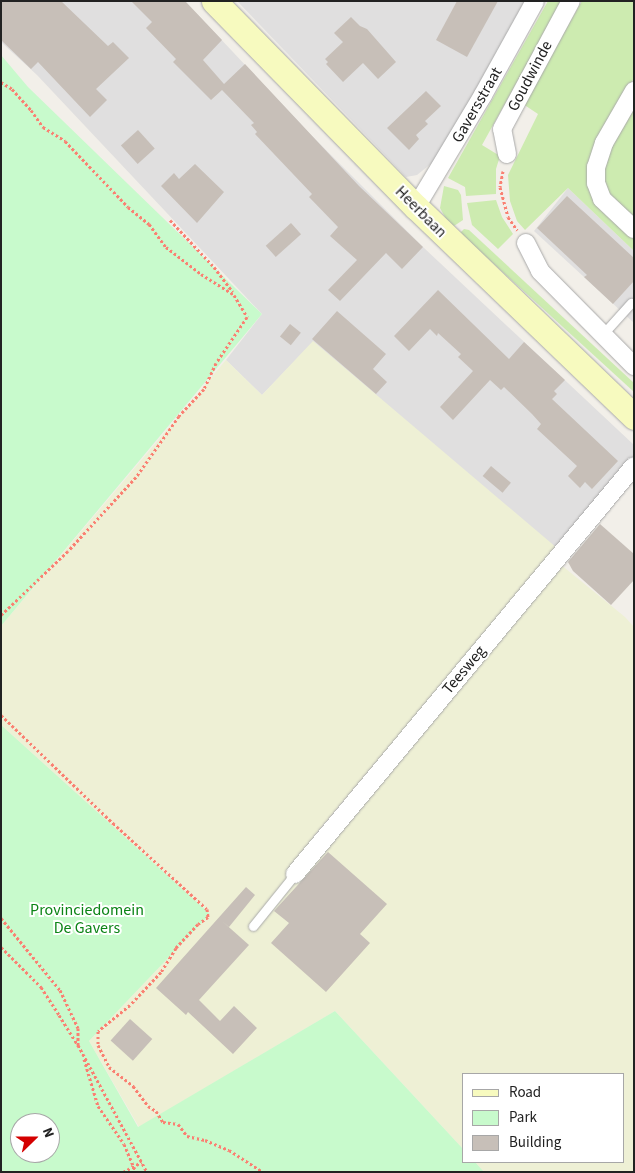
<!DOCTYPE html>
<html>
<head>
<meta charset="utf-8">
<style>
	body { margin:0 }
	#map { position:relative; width:635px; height:1173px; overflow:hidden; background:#f2efe9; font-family:"Source Sans 3",sans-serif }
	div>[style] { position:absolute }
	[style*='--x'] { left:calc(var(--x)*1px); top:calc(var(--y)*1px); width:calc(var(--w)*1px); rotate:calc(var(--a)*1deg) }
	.residential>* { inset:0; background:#e0dfdf }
	.farmland>* { inset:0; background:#eef0d5 }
	.grass>* { inset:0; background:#cdebb0 }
	.park>* { inset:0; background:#c8facc }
	.building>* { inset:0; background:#c7bfb8; transform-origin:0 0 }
	.path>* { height:3px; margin-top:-1.5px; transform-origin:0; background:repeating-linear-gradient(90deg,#fa8072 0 2.5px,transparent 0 5px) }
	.roads { filter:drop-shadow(0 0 1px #a9a9a9) drop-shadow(0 0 1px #a9a9a9) }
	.lane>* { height:9px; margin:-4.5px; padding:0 4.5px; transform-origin:4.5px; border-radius:4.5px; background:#fff }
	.street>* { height:18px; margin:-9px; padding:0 9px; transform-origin:9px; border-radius:9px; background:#fff }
	.secondary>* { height:25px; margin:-12.5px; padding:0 12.5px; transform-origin:12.5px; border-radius:12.5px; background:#f7fabf }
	span { translate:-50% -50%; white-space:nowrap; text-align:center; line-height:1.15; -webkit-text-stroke:4px #fff; paint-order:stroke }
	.street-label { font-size:16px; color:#222 }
	.park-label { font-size:16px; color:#0c8416 }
	.frame { position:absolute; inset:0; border:2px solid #222; pointer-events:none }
	.legend { position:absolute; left:462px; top:1073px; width:162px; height:90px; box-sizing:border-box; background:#fff; border:1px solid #a7a7a7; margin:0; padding:6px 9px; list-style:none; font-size:15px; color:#222 }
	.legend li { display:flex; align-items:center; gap:10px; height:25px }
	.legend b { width:25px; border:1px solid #a7a7a7 }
	.north { position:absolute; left:10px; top:1113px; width:50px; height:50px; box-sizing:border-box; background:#fff; border:1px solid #a7a7a7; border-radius:50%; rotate:68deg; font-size:14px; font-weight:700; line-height:20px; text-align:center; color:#222 }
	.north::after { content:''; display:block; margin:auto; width:18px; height:22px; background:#d40000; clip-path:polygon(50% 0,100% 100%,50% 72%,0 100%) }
</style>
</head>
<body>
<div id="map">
	<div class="residential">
		<i style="clip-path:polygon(1px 1px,185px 1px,312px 136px,423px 247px,634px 445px,634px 456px,557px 549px,313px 342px,262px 395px,226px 360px,262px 314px,37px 75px,1px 42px)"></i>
		<i style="clip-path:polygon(237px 1px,525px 1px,437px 159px,417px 175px,406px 177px)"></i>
		<i style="clip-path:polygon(568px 188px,634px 251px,634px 323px,534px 231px)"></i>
	</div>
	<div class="farmland">
		<i style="clip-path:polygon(313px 341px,557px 548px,313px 837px,324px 847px,560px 564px,625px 617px,634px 627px,634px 1172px,484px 1172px,475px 1162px,624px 1162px,624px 1074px,464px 1074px,464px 1150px,335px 1011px,139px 1127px,89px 1041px,210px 914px,1px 725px,1px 626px,226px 360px,262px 395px)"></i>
	</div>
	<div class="grass">
		<i style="clip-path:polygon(548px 1px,562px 1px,482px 145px,500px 156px,496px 169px,496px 194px,466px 196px,465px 187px,448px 178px)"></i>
		<i style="clip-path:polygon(582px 1px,634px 1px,634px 78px,599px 140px,598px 204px,634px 239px,634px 251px,568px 188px,525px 230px,517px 221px,510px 201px,508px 175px,538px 114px,523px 104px)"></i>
		<i style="clip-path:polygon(634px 102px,634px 221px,605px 189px,601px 170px,608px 148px)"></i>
		<i style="clip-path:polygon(444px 186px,458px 190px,461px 195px,463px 220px,451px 228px,440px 208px)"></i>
		<i style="clip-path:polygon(496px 200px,502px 217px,513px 234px,498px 249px,472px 225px,467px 203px)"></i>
		<i style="clip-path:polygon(464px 229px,469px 230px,634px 383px,634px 392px,460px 233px)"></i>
	</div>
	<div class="park">
		<i style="clip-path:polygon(1px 55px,28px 87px,262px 314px,1px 626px)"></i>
		<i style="clip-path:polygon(evenodd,1px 725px,210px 914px,89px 1041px,138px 1127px,335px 1011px,464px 1150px,464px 1162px,475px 1162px,484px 1172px,1px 1172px,1px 725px,20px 1123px,50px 1123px,50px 1153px,20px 1153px,20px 1123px)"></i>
	</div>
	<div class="building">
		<i style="clip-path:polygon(1px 1px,61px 1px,108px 46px,113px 42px,129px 58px,96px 89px,107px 100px,90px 117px,38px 62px,31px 69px,1px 40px)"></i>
		<i style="clip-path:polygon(131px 1px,185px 1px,222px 40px,203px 60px,224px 84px,245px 64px,359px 186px,423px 247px,402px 269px,386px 253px,340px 301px,328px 290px,357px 260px,330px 236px,338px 227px,309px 197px,312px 194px,255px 134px,257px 132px,251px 125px,254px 123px,222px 90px,211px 100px,173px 62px,176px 59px,146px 28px,152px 22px)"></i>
		<i style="clip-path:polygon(457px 1px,498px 1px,467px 57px,436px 40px)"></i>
		<i style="clip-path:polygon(351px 17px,360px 26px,367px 29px,396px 62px,378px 79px,363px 63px,343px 82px,326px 64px,328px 62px,325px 59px,343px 42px,334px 33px)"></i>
		<i style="clip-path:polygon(426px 91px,441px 106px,425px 121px,428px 124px,416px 135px,419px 139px,409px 150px,387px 128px)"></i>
		<i style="left:138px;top:130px;width:25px;height:23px;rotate:48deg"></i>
		<i style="clip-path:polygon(195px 164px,224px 192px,197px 223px,161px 186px,174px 173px,179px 179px)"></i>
		<i style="clip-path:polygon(567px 196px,634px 258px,634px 281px,613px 304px,584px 277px,587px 275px,537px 228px)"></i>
		<i style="left:291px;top:223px;width:15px;height:34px;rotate:48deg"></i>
		<i style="clip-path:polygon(438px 290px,509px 359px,524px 342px,565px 380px,554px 391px,557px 394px,552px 399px,618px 461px,592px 489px,585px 482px,580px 488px,568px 476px,577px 466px,537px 429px,541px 424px,532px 414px,504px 387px,501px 390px,490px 380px,453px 420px,440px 407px,473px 371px,458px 357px,461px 354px,438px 333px,437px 336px,430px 329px,409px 351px,394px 336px)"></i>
		<i style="clip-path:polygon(337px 311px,386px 354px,373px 369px,387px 382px,376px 394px,312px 339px)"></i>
		<i style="left:290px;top:324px;width:14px;height:16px;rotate:39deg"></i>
		<i style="left:491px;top:466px;width:26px;height:13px;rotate:40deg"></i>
		<i style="clip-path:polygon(600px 524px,634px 554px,634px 580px,611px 605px,573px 571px,568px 562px)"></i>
		<i style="clip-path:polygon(328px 852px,387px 904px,360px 934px,370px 943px,326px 992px,271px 943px,289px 923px,274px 911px)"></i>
		<i style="clip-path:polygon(246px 887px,255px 895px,229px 927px,222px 921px,249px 945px,199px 1000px,220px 1021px,234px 1006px,257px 1028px,233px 1054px,188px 1012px,186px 1015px,156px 988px)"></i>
		<i style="left:130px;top:1019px;width:30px;height:29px;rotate:42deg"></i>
	</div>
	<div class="path">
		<i style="--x:1;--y:82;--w:13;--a:32"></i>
		<i style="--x:12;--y:89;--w:28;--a:48"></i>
		<i style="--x:31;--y:110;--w:21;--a:55"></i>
		<i style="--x:43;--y:127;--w:26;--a:32"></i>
		<i style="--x:65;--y:141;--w:91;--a:46.3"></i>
		<i style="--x:128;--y:207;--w:27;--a:39"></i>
		<i style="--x:149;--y:224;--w:29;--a:54"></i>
		<i style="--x:166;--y:247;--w:44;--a:37.6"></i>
		<i style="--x:201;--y:274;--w:39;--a:32"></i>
		<i style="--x:234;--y:295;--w:26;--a:59"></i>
		<i style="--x:247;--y:317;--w:55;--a:124"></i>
		<i style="--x:216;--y:363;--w:29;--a:115"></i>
		<i style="--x:204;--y:389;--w:37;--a:133"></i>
		<i style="--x:179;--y:416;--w:75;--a:125.2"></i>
		<i style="--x:136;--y:477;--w:100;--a:132.6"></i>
		<i style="--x:68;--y:551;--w:93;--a:136.3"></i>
		<i style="--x:503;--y:171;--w:16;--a:101"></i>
		<i style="--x:500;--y:187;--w:31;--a:75"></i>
		<i style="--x:508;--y:217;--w:16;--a:55"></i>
		<i style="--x:170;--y:220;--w:64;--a:46.9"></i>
		<i style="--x:214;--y:267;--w:31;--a:53"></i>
		<i style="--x:1;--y:715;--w:156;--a:44"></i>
		<i style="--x:113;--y:823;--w:127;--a:42.5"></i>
		<i style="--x:207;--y:909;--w:8;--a:83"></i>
		<i style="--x:208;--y:917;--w:12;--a:145"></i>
		<i style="--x:198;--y:924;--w:33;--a:133"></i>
		<i style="--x:176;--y:948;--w:28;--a:122"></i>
		<i style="--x:161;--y:972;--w:45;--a:133.2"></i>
		<i style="--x:130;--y:1005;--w:41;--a:140.9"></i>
		<i style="--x:98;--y:1031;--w:14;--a:90"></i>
		<i style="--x:98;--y:1045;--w:25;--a:63"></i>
		<i style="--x:109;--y:1067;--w:31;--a:38"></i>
		<i style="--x:133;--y:1086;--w:25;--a:53"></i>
		<i style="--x:148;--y:1106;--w:9;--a:32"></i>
		<i style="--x:156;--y:1111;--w:13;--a:58"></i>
		<i style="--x:163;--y:1122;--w:15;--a:8"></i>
		<i style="--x:178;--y:1124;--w:15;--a:53"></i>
		<i style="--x:187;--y:1136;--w:18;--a:13"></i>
		<i style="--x:205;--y:1140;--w:26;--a:23"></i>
		<i style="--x:229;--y:1150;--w:40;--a:32.9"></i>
		<i style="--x:1;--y:918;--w:93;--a:50.7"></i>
		<i style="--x:60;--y:990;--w:42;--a:64.7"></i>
		<i style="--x:78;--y:1028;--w:17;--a:90"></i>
		<i style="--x:1;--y:947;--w:57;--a:45"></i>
		<i style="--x:41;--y:987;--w:33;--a:57"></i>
		<i style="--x:59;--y:1015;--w:36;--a:58"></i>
		<i style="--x:78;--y:1045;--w:145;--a:61.5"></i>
		<i style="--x:84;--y:1059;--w:49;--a:73.4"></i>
		<i style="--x:98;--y:1106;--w:46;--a:55.6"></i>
		<i style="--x:124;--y:1144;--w:30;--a:67"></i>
		<i style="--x:123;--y:1172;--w:21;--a:-28"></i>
	</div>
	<div class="roads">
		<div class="lane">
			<i style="--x:603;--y:334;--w:42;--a:-47.9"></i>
			<i style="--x:253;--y:926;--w:67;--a:-51.1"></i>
		</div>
		<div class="street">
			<i style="--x:634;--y:91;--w:60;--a:120"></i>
			<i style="--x:604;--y:143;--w:25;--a:108"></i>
			<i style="--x:596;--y:167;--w:16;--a:90"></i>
			<i style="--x:596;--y:183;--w:17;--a:69"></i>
			<i style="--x:602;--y:199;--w:44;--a:43.2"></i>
			<i style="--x:507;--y:154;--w:25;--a:-101"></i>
			<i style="--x:502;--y:129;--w:145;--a:-61.7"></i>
			<i style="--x:416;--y:207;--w:131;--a:-59.1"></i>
			<i style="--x:483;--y:95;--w:107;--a:-61"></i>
			<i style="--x:526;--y:243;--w:31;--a:63"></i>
			<i style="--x:540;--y:271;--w:134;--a:45.3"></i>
			<i style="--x:295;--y:874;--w:530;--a:-50.28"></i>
		</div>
		<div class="secondary">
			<i style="--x:214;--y:1;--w:289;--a:45.6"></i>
			<i style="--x:416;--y:207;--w:303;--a:43.9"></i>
		</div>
	</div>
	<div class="street-label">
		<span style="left:530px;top:76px;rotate:-62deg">Goudwinde</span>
		<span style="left:477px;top:105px;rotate:-60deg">Gaversstraat</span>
		<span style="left:421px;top:212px;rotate:45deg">Heerbaan</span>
		<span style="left:464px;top:670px;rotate:-50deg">Teesweg</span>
	</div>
	<div class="park-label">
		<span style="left:87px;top:919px">Provinciedomein<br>De Gavers</span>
	</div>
	<div class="frame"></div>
	<ul class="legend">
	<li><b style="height:6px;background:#f7fabf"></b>Road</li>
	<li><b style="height:14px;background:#c8facc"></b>Park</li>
	<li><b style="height:14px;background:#c7bfb8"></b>Building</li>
	</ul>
	<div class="north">N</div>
</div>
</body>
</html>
